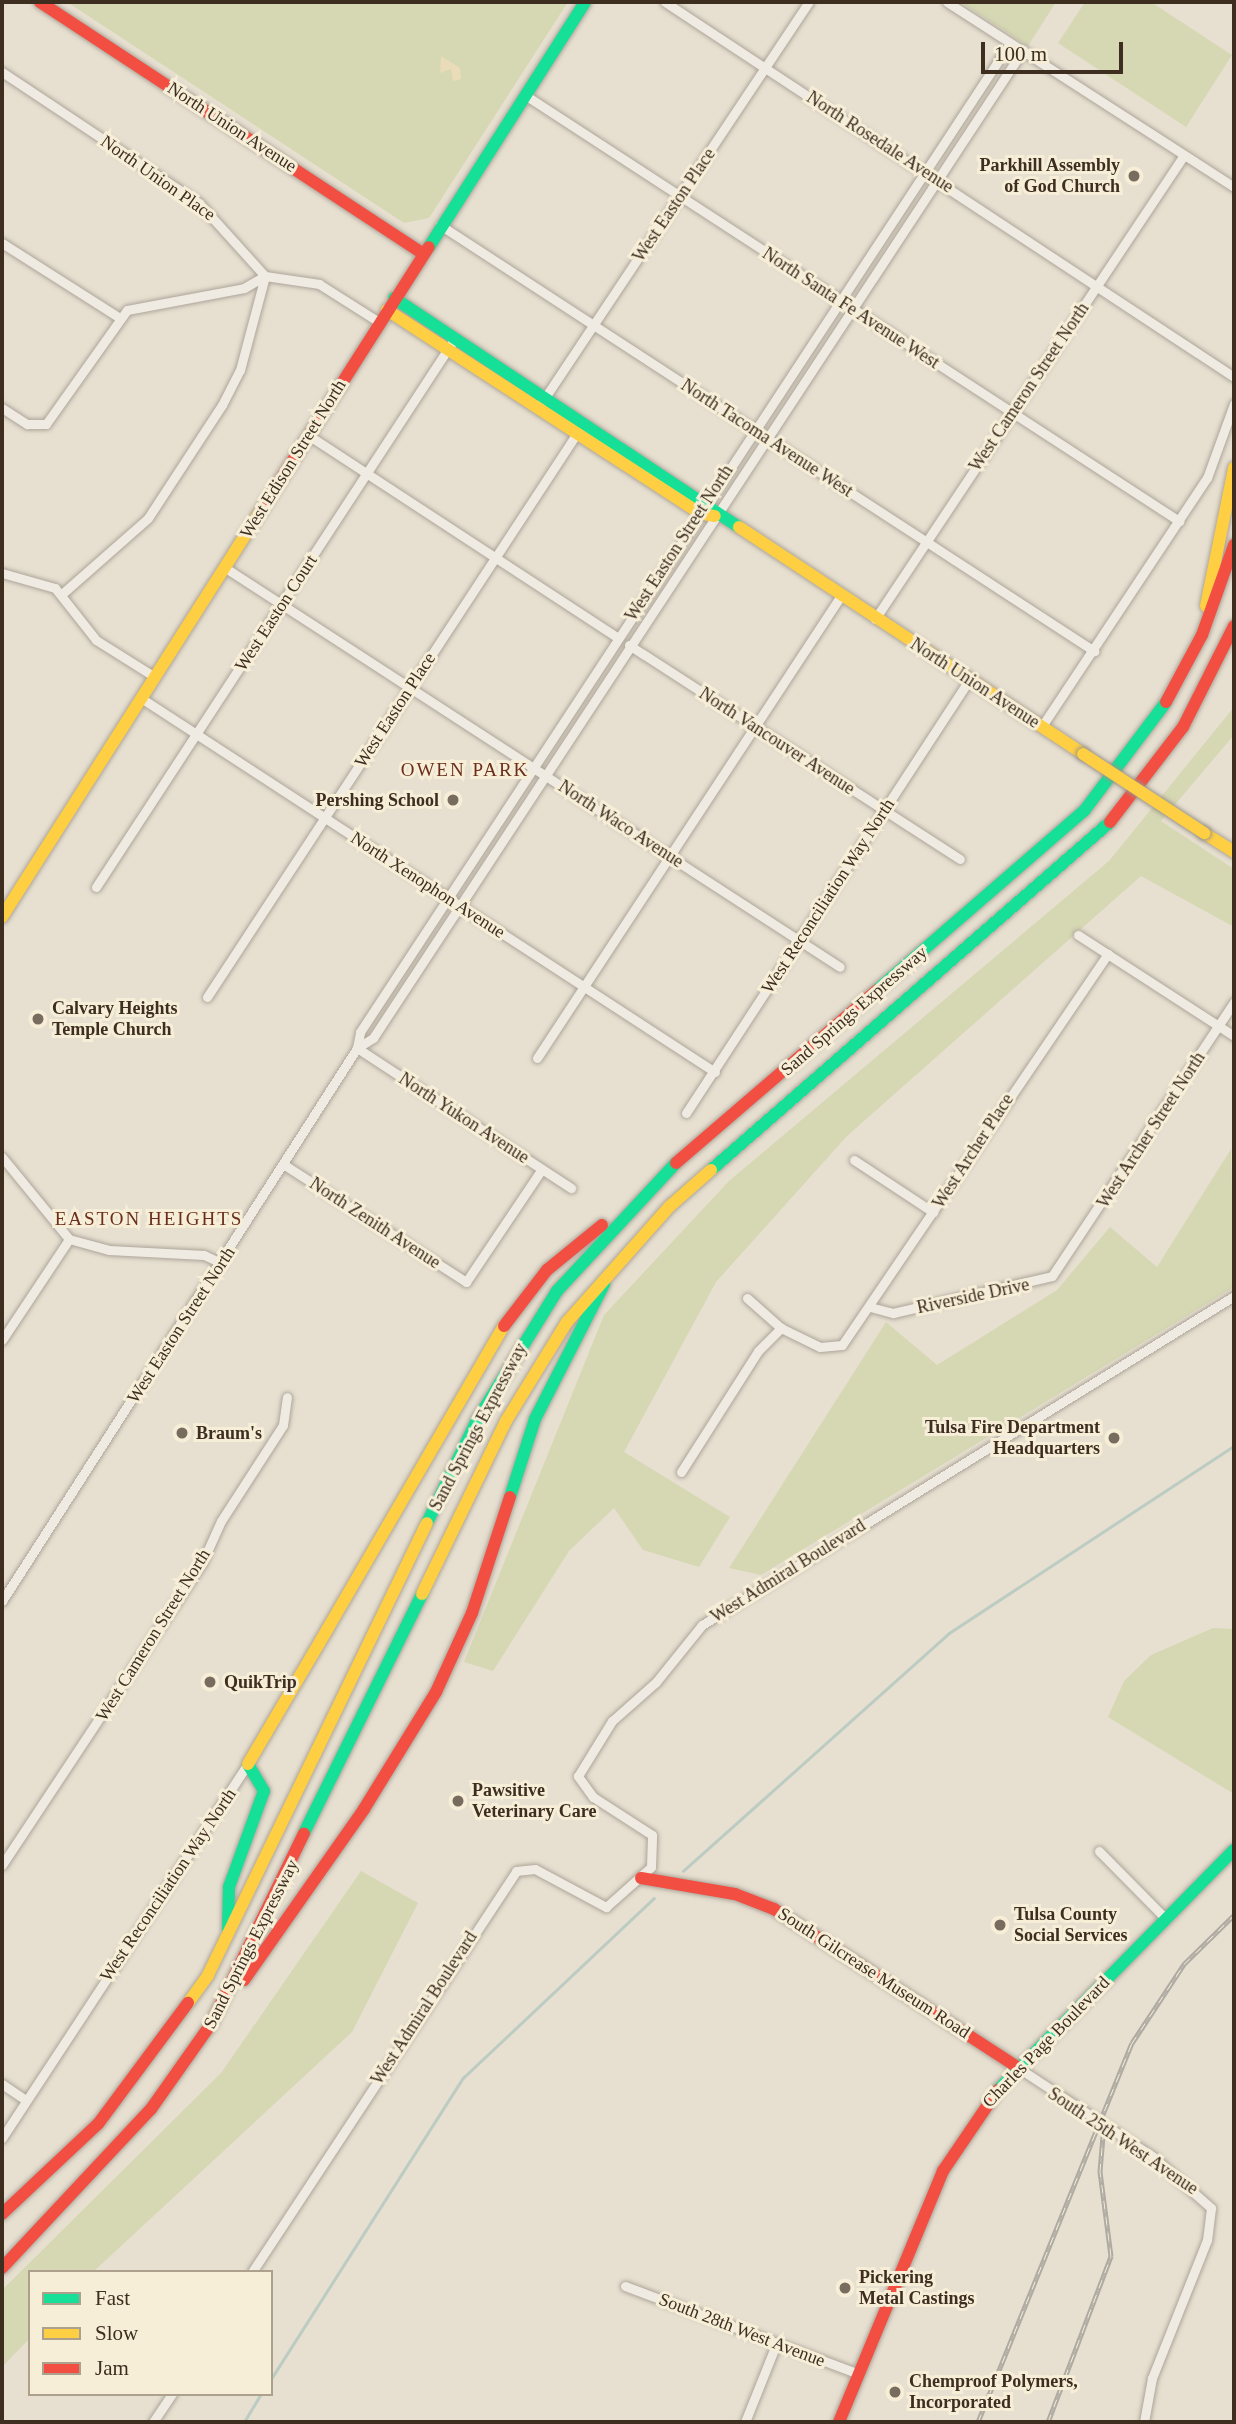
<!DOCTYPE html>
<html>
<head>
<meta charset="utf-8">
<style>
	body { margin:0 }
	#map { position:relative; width:1236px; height:2424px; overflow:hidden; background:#e7e0d1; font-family:"Times New Roman",serif }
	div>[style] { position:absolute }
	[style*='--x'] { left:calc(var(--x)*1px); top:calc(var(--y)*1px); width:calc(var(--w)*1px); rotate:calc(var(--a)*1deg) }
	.green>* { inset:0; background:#d6d7b3 }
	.sand>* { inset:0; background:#eadcb9 }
	.stream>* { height:2.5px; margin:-1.25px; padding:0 1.25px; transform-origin:1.25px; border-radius:1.25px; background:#bcccc2 }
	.roads { filter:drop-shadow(0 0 2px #ada599) drop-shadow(0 0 2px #ada599) }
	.street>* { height:9px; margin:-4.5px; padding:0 4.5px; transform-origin:4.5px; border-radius:4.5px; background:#efebe3 }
	.fast>* { height:12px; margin:-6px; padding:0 6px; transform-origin:6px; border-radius:6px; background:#16e098 }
	.slow>* { height:12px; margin:-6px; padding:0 6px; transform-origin:6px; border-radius:6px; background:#ffcf43 }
	.jam>* { height:12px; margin:-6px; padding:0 6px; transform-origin:6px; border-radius:6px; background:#f24e42 }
	.rail>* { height:5px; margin-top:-2.5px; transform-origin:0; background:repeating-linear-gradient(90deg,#f7eed8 0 8px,#afaaa2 0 16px); box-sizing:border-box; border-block:2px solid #afaaa2 }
	.bridges { filter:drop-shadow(0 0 2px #9c958a) drop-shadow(0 0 2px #9c958a) }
	.slow-bridge>* { height:12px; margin:-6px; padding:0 6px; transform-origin:6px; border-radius:6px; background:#ffcf43 }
	.dots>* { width:19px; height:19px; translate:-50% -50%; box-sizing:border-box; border:4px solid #f7eed8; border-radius:50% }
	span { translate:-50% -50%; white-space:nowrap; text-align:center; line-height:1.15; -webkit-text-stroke:6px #f7eed8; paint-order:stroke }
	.street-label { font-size:18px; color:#3d2e20 }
	.poi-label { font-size:18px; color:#3d2e20; font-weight:700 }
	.right { translate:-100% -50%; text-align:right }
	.left { translate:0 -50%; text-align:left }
	.neighbourhood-label { font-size:19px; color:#6b2e1e; letter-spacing:2px }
	.frame { position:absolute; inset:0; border:4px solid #3d2e20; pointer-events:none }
	.legend { position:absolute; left:28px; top:2270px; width:245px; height:126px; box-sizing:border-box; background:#f7eed8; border:2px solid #ada18e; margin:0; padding:9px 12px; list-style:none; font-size:21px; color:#3d2e20 }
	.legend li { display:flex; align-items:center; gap:14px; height:35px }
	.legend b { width:35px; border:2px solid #ada18e }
	.scale { position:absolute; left:981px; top:42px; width:142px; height:32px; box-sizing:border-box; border:4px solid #3d2e20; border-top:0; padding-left:9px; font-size:21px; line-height:24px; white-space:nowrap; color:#3d2e20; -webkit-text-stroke:5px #f7eed8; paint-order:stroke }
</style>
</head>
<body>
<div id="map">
	<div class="green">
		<i style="clip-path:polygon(67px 2px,568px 2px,429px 218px,404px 223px)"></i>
		<i style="clip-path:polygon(960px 2px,1056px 2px,1028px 46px)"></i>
		<i style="clip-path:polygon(1085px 2px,1151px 2px,1232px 55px,1186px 127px,1058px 43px)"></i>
		<i style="clip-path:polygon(1234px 707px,1234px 735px,1161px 821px,1234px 869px,1234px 927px,1141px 876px,847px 1136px,716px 1282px,624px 1452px,730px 1517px,699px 1567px,643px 1550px,614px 1508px,569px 1551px,493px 1671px,464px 1662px,604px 1315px,729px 1181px,1109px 861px)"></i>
		<i style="clip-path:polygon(1231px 1149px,1234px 1287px,761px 1575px,729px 1568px,886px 1322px,937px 1365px,1057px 1290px,1110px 1227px,1157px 1267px)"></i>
		<i style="clip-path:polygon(1213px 1628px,1234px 1629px,1234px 1794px,1108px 1717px,1124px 1681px,1151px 1655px)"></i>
		<i style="clip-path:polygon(361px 1871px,418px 1903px,352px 2032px,93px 2272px,30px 2272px,30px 2338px,2px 2367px,2px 2290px,221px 2073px)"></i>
	</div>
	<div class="sand">
		<i style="clip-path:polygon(441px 56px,460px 68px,461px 79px,453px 81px,451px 69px,440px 73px)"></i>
	</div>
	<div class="stream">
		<i style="--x:683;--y:1871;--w:357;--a:-41.8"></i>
		<i style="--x:949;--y:1633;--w:341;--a:-33.3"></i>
		<i style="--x:271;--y:2379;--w:357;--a:-57.5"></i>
		<i style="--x:463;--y:2078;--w:262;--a:-43.3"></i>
		<i style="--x:244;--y:2422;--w:33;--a:-59"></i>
	</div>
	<div class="roads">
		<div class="street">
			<i style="--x:665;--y:2;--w:681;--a:33.39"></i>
			<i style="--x:947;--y:2;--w:341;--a:32.8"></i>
			<i style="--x:2;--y:72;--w:237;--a:33.6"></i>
			<i style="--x:199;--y:203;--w:98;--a:47.9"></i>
			<i style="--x:265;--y:276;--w:55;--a:8.4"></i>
			<i style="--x:319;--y:284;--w:71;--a:32.3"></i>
			<i style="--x:525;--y:95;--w:781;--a:33.08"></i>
			<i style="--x:440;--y:225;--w:781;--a:33.08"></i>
			<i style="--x:2;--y:243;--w:138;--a:32.5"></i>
			<i style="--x:542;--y:402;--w:481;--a:-56.3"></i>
			<i style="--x:2;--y:408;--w:30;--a:33"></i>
			<i style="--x:27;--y:424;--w:19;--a:0"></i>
			<i style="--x:46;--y:424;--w:140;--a:-54.6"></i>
			<i style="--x:127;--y:310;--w:119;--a:-10.6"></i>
			<i style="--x:244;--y:288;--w:24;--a:-30"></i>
			<i style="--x:308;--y:435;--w:369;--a:33.2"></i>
			<i style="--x:224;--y:567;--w:734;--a:33"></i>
			<i style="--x:2;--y:573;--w:55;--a:15.8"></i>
			<i style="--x:55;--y:588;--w:66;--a:51.7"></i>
			<i style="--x:96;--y:640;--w:70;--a:32.1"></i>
			<i style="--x:63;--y:593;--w:113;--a:-41.4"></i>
			<i style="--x:148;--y:518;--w:135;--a:-56.8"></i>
			<i style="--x:222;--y:405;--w:39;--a:-63"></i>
			<i style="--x:240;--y:370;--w:97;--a:-75.1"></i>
			<i style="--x:875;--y:619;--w:557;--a:-56.34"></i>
			<i style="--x:629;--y:645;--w:394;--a:32.9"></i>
			<i style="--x:141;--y:698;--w:685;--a:33.09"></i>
			<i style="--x:1042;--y:726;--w:298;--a:-56.4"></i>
			<i style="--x:1207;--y:478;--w:79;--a:-70"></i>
			<i style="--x:96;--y:887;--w:656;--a:-56.82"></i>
			<i style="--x:1078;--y:935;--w:186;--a:32.9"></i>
			<i style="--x:207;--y:997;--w:678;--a:-56.73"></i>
			<i style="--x:357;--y:1048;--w:16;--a:-79"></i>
			<i style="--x:360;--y:1032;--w:1183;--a:-56.69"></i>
			<i style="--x:357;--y:1048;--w:256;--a:33.2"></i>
			<i style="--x:537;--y:1058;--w:552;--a:-56.68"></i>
			<i style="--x:686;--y:1113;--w:517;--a:-56.83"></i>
			<i style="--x:2;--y:1157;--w:106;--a:50.7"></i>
			<i style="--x:69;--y:1239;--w:41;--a:15.4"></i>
			<i style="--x:109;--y:1250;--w:95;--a:3"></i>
			<i style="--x:204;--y:1255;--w:19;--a:25"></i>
			<i style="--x:854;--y:1160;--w:95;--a:33.4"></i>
			<i style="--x:283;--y:1164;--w:218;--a:32.8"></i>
			<i style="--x:466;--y:1282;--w:136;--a:-56.1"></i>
			<i style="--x:747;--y:1298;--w:45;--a:41.4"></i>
			<i style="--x:781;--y:1328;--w:43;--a:26"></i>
			<i style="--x:820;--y:1347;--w:22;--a:-5"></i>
			<i style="--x:842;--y:1345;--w:473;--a:-55.8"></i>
			<i style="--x:870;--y:1307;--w:24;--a:15"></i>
			<i style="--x:893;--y:1313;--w:163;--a:-13.1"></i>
			<i style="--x:1052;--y:1276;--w:329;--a:-56.4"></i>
			<i style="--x:2;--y:1340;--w:121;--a:-56.4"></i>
			<i style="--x:681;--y:1472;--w:143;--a:-57.5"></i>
			<i style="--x:758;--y:1351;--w:33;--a:-45"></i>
			<i style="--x:2;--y:1601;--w:657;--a:-57.3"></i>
			<i style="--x:357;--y:1048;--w:19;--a:-32"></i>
			<i style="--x:373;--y:1038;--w:1183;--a:-56.66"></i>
			<i style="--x:1099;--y:1851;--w:95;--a:45.4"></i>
			<i style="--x:2;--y:1865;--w:362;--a:-56.5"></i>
			<i style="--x:202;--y:1563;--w:46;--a:-65.7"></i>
			<i style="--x:221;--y:1521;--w:114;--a:-57.1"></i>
			<i style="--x:283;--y:1425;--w:28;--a:-82"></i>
			<i style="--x:1017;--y:2067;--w:162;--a:33.4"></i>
			<i style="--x:1152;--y:2156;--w:79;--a:41.4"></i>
			<i style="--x:1211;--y:2208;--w:32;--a:97"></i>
			<i style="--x:1207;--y:2240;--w:149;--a:111.7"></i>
			<i style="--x:1152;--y:2378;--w:45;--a:100.3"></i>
			<i style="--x:2;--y:2084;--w:29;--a:34"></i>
			<i style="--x:2;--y:2138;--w:448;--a:-56.7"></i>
			<i style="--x:252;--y:2272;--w:480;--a:-56.6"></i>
			<i style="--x:516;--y:1871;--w:19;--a:-6"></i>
			<i style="--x:535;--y:1869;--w:81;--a:28.2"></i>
			<i style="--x:606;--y:1907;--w:60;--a:-41.6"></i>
			<i style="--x:651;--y:1867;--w:32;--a:-88"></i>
			<i style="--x:652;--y:1835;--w:70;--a:-147.2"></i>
			<i style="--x:593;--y:1797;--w:26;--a:-126"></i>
			<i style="--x:578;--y:1776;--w:65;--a:-58.3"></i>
			<i style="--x:612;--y:1721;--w:59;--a:-41.6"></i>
			<i style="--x:656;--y:1682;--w:73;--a:-51.1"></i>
			<i style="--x:702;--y:1625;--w:626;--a:-31.73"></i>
			<i style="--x:625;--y:2286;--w:250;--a:20.6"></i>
			<i style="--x:153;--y:2422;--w:34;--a:-56"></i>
			<i style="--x:745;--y:2422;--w:86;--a:-68.2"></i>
		</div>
		<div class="fast">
			<i style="--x:429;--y:247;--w:290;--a:-57.5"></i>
			<i style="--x:394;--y:298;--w:414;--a:33.6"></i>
			<i style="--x:877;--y:990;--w:274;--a:-40.9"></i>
			<i style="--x:1084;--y:811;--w:136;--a:-53"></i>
			<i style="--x:711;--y:1170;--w:529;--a:-41.09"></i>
			<i style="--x:510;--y:1497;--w:82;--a:-72.2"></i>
			<i style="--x:535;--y:1419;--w:152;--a:-62.9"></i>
			<i style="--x:427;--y:1523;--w:114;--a:-64.1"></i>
			<i style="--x:477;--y:1420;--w:152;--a:-58.2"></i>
			<i style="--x:557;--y:1291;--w:175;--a:-47.1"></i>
			<i style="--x:304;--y:1833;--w:267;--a:-63.7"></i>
			<i style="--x:228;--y:1929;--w:42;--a:-88.6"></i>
			<i style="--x:229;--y:1887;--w:102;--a:-70"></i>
			<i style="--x:264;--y:1791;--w:31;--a:-121"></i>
			<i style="--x:998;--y:2090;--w:337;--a:-45.5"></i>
		</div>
		<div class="slow">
			<i style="--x:387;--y:310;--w:372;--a:33"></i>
			<i style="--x:699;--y:513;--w:16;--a:11"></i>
			<i style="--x:739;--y:527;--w:412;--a:33.4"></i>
			<i style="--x:1206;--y:606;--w:141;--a:-78.5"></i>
			<i style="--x:1204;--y:833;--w:36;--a:32"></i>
			<i style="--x:2;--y:917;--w:493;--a:-57.5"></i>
			<i style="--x:422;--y:1594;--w:192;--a:-64.1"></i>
			<i style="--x:506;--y:1421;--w:116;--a:-58.4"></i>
			<i style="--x:567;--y:1322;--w:154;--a:-48.4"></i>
			<i style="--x:669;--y:1207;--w:56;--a:-41.4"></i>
			<i style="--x:328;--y:1628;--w:350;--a:-59.8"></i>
			<i style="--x:248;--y:1764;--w:158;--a:-59.5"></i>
			<i style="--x:188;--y:2003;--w:34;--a:-54"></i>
			<i style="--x:208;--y:1975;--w:502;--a:-64.15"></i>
		</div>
		<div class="jam">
			<i style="--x:40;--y:2;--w:457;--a:33.3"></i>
			<i style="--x:267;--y:501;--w:301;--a:-57.5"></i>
			<i style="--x:1166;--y:702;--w:76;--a:-61.8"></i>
			<i style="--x:1202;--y:635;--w:96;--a:-70.4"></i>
			<i style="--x:1110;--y:822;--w:120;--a:-52.5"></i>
			<i style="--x:1183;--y:727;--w:113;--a:-63.2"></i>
			<i style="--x:676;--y:1163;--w:265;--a:-40.7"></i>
			<i style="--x:504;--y:1326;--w:71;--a:-52.5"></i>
			<i style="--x:547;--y:1270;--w:71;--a:-39.3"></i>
			<i style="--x:641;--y:1878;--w:95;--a:9.7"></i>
			<i style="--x:735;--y:1894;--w:42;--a:21"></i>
			<i style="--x:774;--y:1909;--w:290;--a:33"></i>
			<i style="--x:244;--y:1980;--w:209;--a:-54.9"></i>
			<i style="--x:364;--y:1809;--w:137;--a:-58.4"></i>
			<i style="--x:436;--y:1692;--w:87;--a:-65.5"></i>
			<i style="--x:472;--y:1613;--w:122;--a:-71.9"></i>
			<i style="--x:2;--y:2214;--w:132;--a:-43.2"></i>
			<i style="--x:98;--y:2124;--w:151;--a:-53.4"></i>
			<i style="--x:2;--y:2268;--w:218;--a:-46.9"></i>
			<i style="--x:151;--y:2109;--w:104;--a:-54.8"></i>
			<i style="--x:211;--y:2024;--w:212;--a:-64"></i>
			<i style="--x:839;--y:2422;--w:272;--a:-67.5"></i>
			<i style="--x:943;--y:2171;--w:98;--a:-55.8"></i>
		</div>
	</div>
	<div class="rail">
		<i style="--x:978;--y:2422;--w:409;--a:-67.9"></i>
		<i style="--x:1132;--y:2043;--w:95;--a:-56.6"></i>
		<i style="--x:1184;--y:1964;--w:70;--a:-44.4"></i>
		<i style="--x:1048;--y:2422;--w:178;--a:-69.2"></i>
		<i style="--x:1111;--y:2256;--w:86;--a:-97.4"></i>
		<i style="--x:1100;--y:2171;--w:47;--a:-85.1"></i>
	</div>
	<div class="bridges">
		<div class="slow-bridge">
			<i style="--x:1083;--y:754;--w:145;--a:33.1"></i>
		</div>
	</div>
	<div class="dots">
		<i style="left:1134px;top:176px;background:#786c5e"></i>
		<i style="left:453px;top:800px;background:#786c5e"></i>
		<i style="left:38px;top:1019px;background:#786c5e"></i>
		<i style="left:182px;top:1433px;background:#786c5e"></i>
		<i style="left:1114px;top:1438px;background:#786c5e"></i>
		<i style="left:210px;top:1682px;background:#786c5e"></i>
		<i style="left:458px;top:1801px;background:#786c5e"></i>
		<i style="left:1000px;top:1925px;background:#786c5e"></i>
		<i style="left:845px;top:2288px;background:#786c5e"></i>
		<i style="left:895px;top:2392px;background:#786c5e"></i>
	</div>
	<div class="street-label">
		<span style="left:232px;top:127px;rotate:33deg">North Union Avenue</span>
		<span style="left:880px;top:142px;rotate:33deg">North Rosedale Avenue</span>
		<span style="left:158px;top:178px;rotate:35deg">North Union Place</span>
		<span style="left:674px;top:205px;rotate:-56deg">West Easton Place</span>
		<span style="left:851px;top:308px;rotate:33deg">North Santa Fe Avenue West</span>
		<span style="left:1029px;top:387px;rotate:-56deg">West Cameron Street North</span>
		<span style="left:767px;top:438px;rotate:33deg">North Tacoma Avenue West</span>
		<span style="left:293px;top:459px;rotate:-58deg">West Edison Street North</span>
		<span style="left:679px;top:543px;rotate:-57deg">West Easton Street North</span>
		<span style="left:276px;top:613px;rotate:-57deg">West Easton Court</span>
		<span style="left:975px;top:683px;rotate:33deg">North Union Avenue</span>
		<span style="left:395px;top:710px;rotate:-57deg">West Easton Place</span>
		<span style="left:777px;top:741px;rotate:33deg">North Vancouver Avenue</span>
		<span style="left:621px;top:824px;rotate:33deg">North Waco Avenue</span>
		<span style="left:428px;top:885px;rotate:33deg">North Xenophon Avenue</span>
		<span style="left:828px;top:896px;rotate:-57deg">West Reconciliation Way North</span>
		<span style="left:854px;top:1011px;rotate:-41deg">Sand Springs Expressway</span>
		<span style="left:464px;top:1118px;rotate:33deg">North Yukon Avenue</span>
		<span style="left:1151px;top:1130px;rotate:-57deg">West Archer Street North</span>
		<span style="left:973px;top:1151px;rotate:-57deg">West Archer Place</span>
		<span style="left:375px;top:1223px;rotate:33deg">North Zenith Avenue</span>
		<span style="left:973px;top:1296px;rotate:-12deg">Riverside Drive</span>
		<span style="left:181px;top:1325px;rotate:-57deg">West Easton Street North</span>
		<span style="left:478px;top:1427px;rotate:-62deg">Sand Springs Expressway</span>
		<span style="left:788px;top:1571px;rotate:-32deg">West Admiral Boulevard</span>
		<span style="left:153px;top:1635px;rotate:-58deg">West Cameron Street North</span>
		<span style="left:168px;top:1885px;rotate:-56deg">West Reconciliation Way North</span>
		<span style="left:251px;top:1944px;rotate:-63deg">Sand Springs Expressway</span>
		<span style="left:874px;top:1973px;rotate:33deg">South Gilcrease Museum Road</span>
		<span style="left:424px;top:2008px;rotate:-57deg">West Admiral Boulevard</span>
		<span style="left:1046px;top:2042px;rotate:-46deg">Charles Page Boulevard</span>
		<span style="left:1123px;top:2141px;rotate:34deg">South 25th West Avenue</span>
		<span style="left:742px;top:2330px;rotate:21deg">South 28th West Avenue</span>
	</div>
	<div class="poi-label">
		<span class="right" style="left:1120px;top:176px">Parkhill Assembly<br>of God Church</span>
		<span class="right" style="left:439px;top:800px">Pershing School</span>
		<span class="left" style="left:52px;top:1019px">Calvary Heights<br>Temple Church</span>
		<span class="right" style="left:1100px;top:1438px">Tulsa Fire Department<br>Headquarters</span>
		<span class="left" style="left:196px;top:1433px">Braum's</span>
		<span class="left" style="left:224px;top:1682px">QuikTrip</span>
		<span class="left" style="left:472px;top:1801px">Pawsitive<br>Veterinary Care</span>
		<span class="left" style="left:1014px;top:1925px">Tulsa County<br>Social Services</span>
		<span class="left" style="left:859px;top:2288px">Pickering<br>Metal Castings</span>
		<span class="left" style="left:909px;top:2392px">Chemproof Polymers,<br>Incorporated</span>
	</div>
	<div class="neighbourhood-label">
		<span style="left:465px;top:770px">OWEN PARK</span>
		<span style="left:149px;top:1219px">EASTON HEIGHTS</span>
	</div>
	<div class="frame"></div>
	<ul class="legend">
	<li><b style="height:9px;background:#16e098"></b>Fast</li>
	<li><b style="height:9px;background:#ffcf43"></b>Slow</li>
	<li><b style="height:9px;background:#f24e42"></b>Jam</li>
	</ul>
	<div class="scale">100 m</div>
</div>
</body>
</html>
